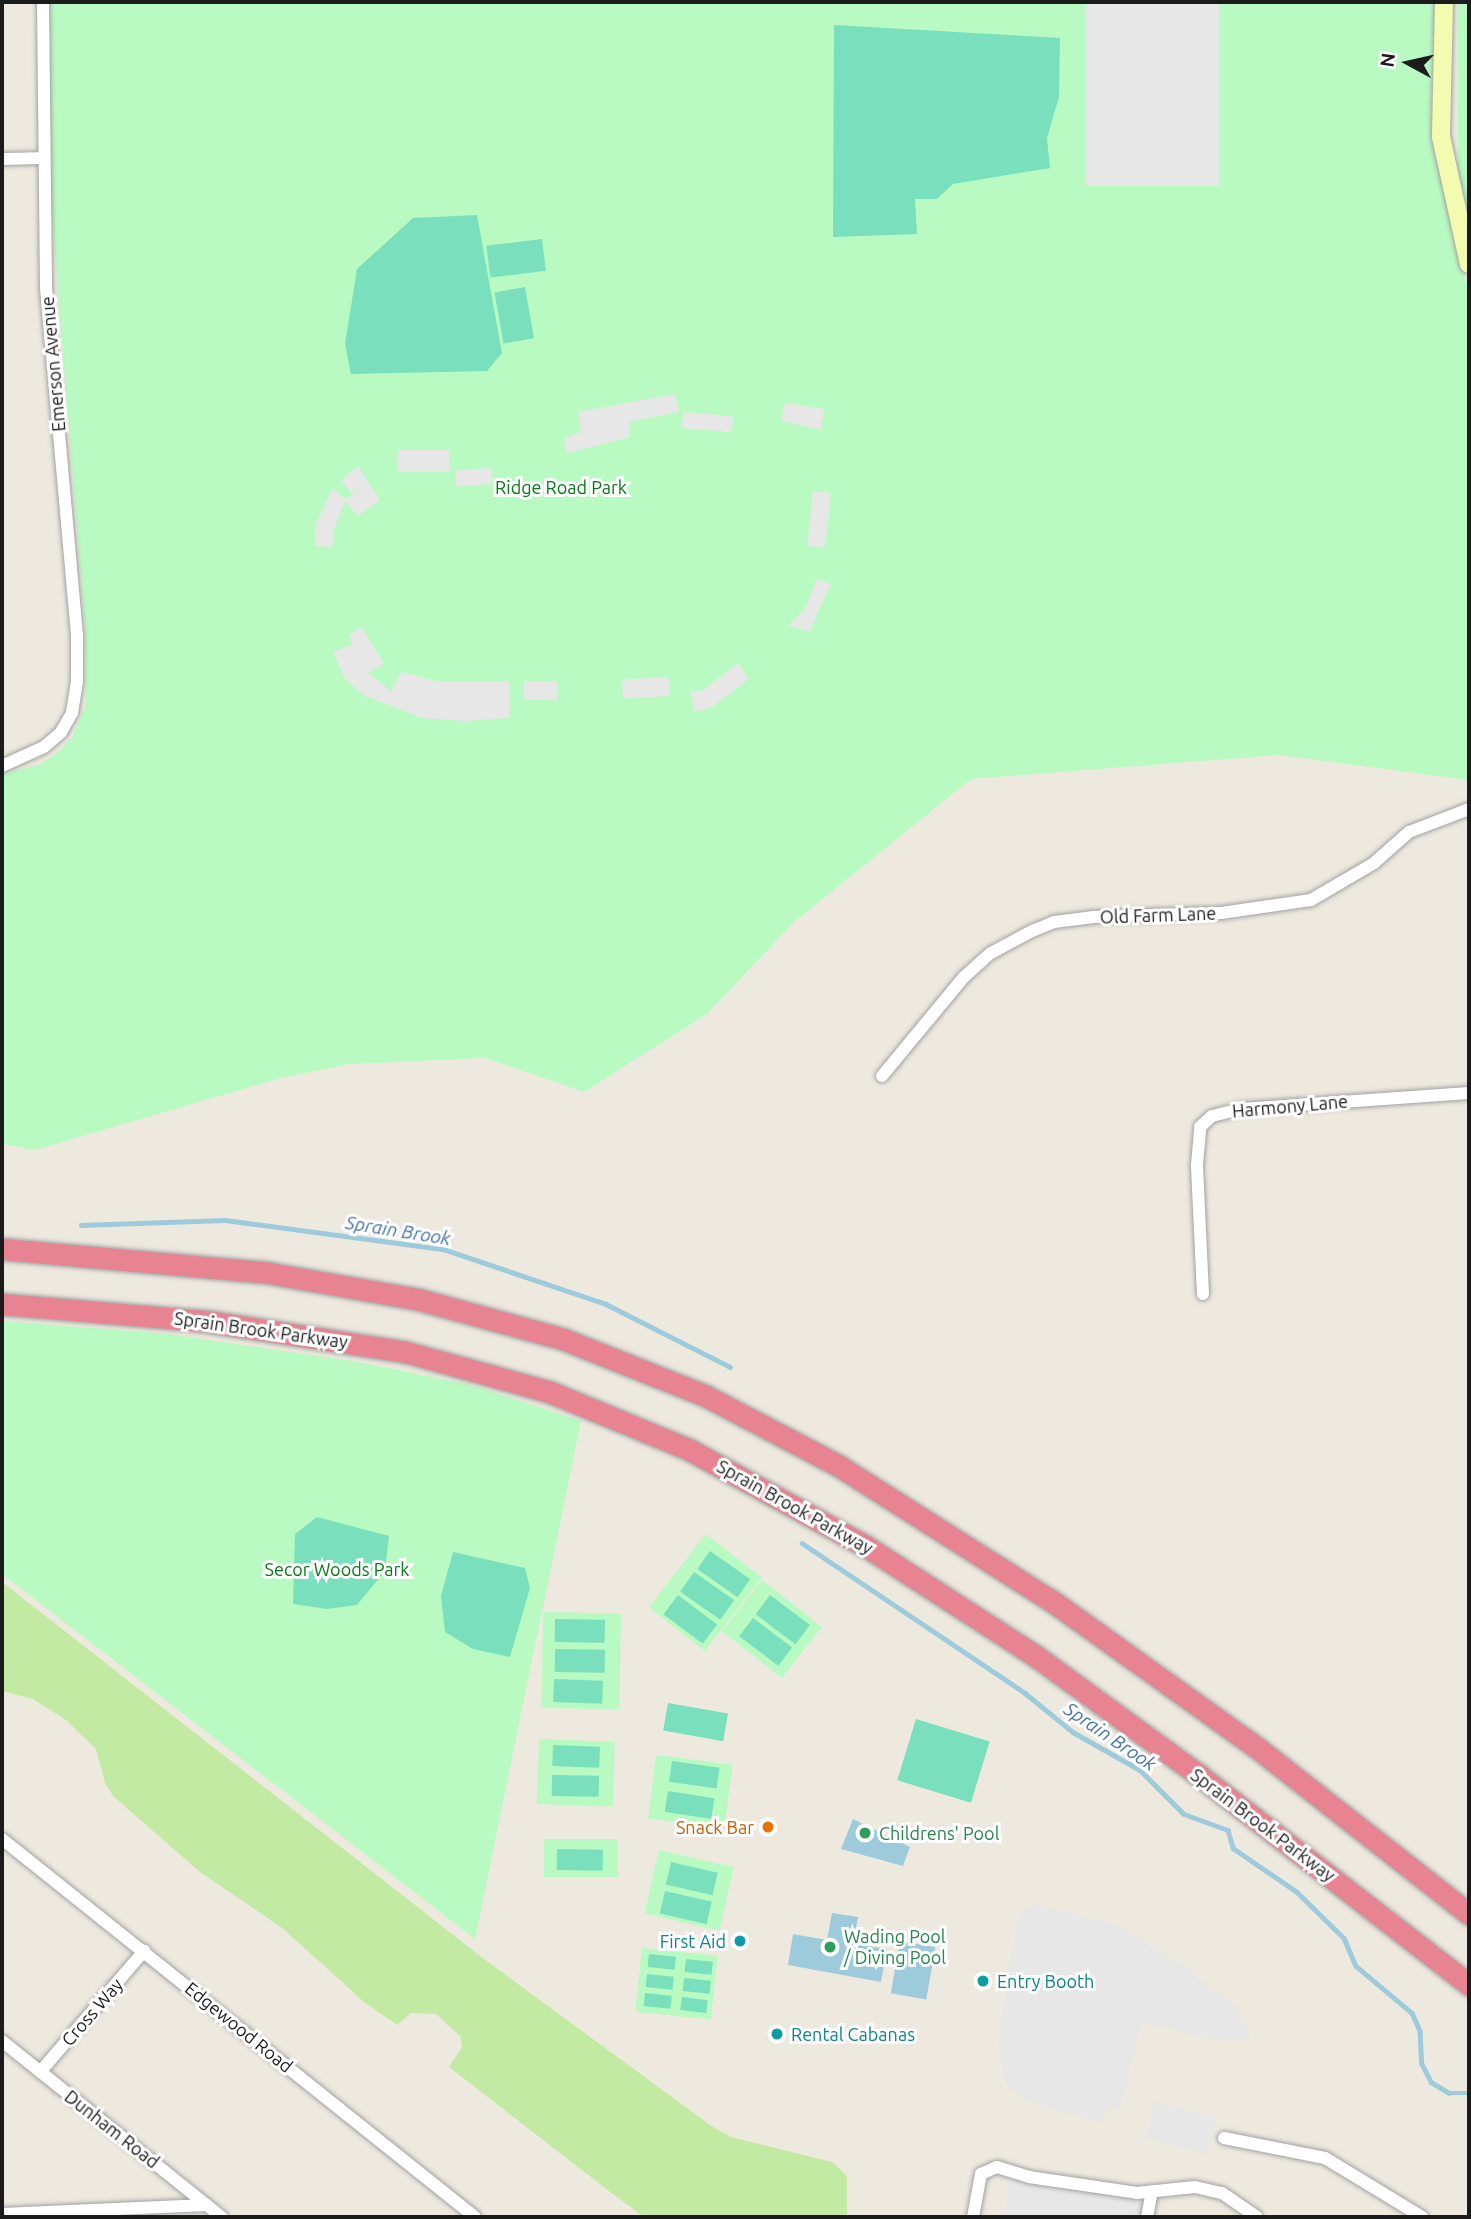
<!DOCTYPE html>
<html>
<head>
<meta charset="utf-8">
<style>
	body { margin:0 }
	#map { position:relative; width:1471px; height:2219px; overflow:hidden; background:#ede9df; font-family:Ubuntu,sans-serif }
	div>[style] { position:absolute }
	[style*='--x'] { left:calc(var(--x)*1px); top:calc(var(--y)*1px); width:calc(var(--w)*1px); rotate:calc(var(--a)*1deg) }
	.grass>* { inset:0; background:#c2eaa3 }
	.park>* { inset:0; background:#b9fac2; transform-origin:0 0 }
	.pitch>* { inset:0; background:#7adfbd; transform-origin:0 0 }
	.parking>* { inset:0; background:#e7e7e7; transform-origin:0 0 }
	.water>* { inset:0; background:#9ecbdc; transform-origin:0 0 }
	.stream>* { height:4.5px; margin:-2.25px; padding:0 2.25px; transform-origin:2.25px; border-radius:2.25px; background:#9ecbdc }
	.roads { filter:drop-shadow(0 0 2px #a2a2a2) drop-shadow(0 0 2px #a2a2a2) }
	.street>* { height:12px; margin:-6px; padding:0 6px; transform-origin:6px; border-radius:6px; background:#fff }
	.secondary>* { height:18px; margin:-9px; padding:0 9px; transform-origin:9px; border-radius:9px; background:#f3fbb0 }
	.highway>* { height:21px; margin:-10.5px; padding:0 10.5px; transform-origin:10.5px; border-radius:10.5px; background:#e88491 }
	.dots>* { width:19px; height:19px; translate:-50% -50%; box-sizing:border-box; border:4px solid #fff; border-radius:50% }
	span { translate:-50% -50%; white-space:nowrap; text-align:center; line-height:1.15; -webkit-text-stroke:6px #fff; paint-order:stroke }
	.street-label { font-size:18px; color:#1b1b1b }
	.park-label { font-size:18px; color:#087917 }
	.food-label { font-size:18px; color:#c56008 }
	.right { translate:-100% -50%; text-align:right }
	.leisure-label { font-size:18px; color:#27864d }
	.left { translate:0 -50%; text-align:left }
	.culture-label { font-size:18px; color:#0d838f }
	.water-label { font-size:19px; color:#4674ab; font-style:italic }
	.frame { position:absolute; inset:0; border:4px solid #1b1b1b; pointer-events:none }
	.north { position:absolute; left:1373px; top:28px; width:70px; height:70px; -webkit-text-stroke:5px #fff; paint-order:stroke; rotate:278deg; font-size:19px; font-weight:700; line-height:28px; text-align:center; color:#1b1b1b }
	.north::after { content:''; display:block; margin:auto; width:24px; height:32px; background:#1b1b1b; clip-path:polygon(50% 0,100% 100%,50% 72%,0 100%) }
</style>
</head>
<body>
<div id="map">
	<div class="grass">
		<i style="clip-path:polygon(2px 1582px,484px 1959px,710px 2125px,731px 2137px,832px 2162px,847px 2176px,847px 2217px,644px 2217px,601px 2185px,449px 2067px,462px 2047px,460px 2036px,436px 2014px,411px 2013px,397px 2025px,364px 2002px,281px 1927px,200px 1872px,113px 1796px,105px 1783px,96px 1749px,66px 1720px,33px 1699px,2px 1691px)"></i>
	</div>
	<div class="park">
		<i style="clip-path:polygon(46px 2px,1435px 2px,1431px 116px,1469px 295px,1469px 780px,1278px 755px,971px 779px,794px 922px,707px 1014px,584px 1092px,485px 1058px,350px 1064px,281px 1078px,35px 1150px,2px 1144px,2px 774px,41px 764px,57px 753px,71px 739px,86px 706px,85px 627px,47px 152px)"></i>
		<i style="clip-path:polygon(1458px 2px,1469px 2px,1469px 221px,1458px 186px)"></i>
		<i style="clip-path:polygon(2px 1321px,168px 1334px,359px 1362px,471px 1385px,581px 1421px,475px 1939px,2px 1574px)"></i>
		<i style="left:706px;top:1534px;width:71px;height:93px;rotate:38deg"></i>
		<i style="left:762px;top:1580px;width:76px;height:65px;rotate:38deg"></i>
		<i style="left:543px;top:1612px;width:78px;height:96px;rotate:1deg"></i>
		<i style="left:539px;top:1739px;width:76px;height:65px;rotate:2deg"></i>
		<i style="left:656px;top:1755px;width:77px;height:64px;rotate:7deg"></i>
		<i style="left:544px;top:1839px;width:74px;height:38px"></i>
		<i style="left:659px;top:1850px;width:77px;height:65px;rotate:13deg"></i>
		<i style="left:642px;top:1948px;width:76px;height:64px;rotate:6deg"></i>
	</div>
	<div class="pitch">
		<i style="clip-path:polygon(834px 25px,1060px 38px,1059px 97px,1047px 138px,1050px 168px,953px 184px,937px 199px,915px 199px,917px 234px,833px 237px)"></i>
		<i style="clip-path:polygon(477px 215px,502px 353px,487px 371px,351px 374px,345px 344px,357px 269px,413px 218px)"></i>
		<i style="left:542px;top:239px;width:32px;height:56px;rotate:83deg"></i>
		<i style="left:525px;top:287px;width:52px;height:31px;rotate:80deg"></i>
		<i style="clip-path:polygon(317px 1517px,389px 1536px,385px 1571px,357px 1605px,327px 1609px,293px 1604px,295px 1534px)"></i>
		<i style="left:710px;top:1551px;width:49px;height:22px;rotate:35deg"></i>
		<i style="clip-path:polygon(453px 1552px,525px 1568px,530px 1588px,510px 1657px,473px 1649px,445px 1632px,441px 1596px)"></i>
		<i style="left:694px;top:1572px;width:49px;height:24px;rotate:35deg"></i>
		<i style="left:678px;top:1595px;width:49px;height:24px;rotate:37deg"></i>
		<i style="left:770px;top:1595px;width:50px;height:24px;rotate:37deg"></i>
		<i style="left:753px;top:1618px;width:49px;height:23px;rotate:37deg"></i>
		<i style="left:555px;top:1619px;width:50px;height:23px;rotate:1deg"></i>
		<i style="left:555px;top:1649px;width:50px;height:23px;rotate:1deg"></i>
		<i style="left:554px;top:1679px;width:49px;height:23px;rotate:2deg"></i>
		<i style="left:668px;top:1703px;width:61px;height:28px;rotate:10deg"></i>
		<i style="left:916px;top:1719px;width:77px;height:64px;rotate:17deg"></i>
		<i style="left:553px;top:1745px;width:47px;height:21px;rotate:2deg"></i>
		<i style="left:672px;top:1761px;width:48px;height:21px;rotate:8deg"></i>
		<i style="left:552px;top:1775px;width:47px;height:21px;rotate:1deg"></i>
		<i style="left:668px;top:1791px;width:47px;height:21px;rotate:9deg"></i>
		<i style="left:557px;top:1849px;width:46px;height:21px;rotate:1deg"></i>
		<i style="left:671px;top:1862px;width:48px;height:23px;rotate:13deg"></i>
		<i style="left:665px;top:1891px;width:48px;height:23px;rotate:13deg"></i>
		<i style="left:649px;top:1954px;width:27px;height:13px;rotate:6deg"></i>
		<i style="left:686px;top:1959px;width:27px;height:13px;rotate:6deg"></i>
		<i style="left:647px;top:1974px;width:27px;height:13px;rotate:6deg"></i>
		<i style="left:684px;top:1978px;width:27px;height:13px;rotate:6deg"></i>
		<i style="left:645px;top:1993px;width:27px;height:13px;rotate:6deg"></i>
		<i style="left:682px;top:1997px;width:26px;height:13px;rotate:7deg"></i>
	</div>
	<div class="parking">
		<i style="left:1086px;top:2px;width:133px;height:184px"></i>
		<i style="clip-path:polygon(675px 394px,679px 412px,629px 422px,630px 437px,567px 453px,564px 439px,581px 431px,578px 412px)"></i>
		<i style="clip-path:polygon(785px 403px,824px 409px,821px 430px,781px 421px)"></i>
		<i style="left:683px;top:412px;width:50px;height:16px;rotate:5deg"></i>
		<i style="left:449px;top:450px;width:22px;height:51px;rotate:90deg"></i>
		<i style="clip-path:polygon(358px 466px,380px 500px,358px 516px,345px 501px,333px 532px,333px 547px,315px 546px,316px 524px,332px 489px,346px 499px,361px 488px,351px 493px,341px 480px)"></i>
		<i style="left:491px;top:468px;width:16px;height:36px;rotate:86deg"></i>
		<i style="left:813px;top:491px;width:18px;height:55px;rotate:6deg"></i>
		<i style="clip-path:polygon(817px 579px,831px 584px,809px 632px,788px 625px,805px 609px)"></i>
		<i style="clip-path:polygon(362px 627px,384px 664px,368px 673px,391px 691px,401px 672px,436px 681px,509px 681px,509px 718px,463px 721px,422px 718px,365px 696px,345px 679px,333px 652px,353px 644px,349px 635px)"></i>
		<i style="clip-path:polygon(738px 663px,749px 679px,712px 707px,695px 712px,690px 692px,703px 690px)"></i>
		<i style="left:669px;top:677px;width:19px;height:47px;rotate:87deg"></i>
		<i style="left:524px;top:681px;width:33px;height:19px"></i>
		<i style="clip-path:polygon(1037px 1904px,1115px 1925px,1182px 1965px,1236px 2007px,1251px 2039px,1214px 2040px,1142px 2021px,1120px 2110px,1108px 2106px,1099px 2122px,1025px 2100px,1009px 2088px,1004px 2078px,999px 2041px,1014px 1938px,1022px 1911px)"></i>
		<i style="left:1155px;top:2102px;width:62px;height:38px;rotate:14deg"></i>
		<i style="clip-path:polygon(1013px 2170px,1152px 2191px,1147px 2217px,1004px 2217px)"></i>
	</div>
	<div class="water">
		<i style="clip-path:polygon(853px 1819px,910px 1847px,903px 1866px,841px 1849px)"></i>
		<i style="clip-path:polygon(832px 1913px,858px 1917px,853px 1944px,887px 1949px,881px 1982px,788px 1965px,793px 1934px,827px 1940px)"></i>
		<i style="left:900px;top:1941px;width:36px;height:53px;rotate:10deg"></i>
	</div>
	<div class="stream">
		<i style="--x:81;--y:1225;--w:144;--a:-2"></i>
		<i style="--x:225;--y:1220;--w:220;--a:7.6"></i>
		<i style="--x:443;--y:1249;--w:172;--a:18.6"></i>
		<i style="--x:606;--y:1304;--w:139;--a:26.9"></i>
		<i style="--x:802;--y:1543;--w:269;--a:33.9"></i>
		<i style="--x:1025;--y:1693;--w:62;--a:39.1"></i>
		<i style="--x:1073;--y:1732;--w:77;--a:29.6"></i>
		<i style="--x:1140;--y:1770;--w:62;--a:45"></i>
		<i style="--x:1184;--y:1814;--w:47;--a:20"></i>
		<i style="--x:1228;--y:1830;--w:19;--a:74"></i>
		<i style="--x:1233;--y:1848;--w:78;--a:34.5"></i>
		<i style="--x:1297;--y:1892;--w:66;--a:44.4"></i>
		<i style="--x:1344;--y:1938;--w:30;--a:67"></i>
		<i style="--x:1356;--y:1966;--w:73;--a:40"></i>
		<i style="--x:1412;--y:2013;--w:20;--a:66"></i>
		<i style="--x:1420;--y:2031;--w:33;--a:87"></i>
		<i style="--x:1422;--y:2064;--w:20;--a:63"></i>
		<i style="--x:1431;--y:2082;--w:21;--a:31"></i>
		<i style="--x:1449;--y:2093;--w:20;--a:0"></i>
	</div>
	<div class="roads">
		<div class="street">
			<i style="--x:2;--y:159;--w:40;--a:-1.4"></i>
			<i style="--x:2;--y:766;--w:46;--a:-24.3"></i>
			<i style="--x:44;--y:747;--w:23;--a:-41"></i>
			<i style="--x:61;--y:732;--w:22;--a:-60"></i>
			<i style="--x:72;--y:713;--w:31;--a:-81"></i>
			<i style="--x:77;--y:682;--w:47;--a:-90"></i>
			<i style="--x:77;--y:635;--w:349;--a:-95.1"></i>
			<i style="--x:46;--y:287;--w:285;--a:-90.6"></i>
			<i style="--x:882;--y:1076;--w:129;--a:-50.4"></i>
			<i style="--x:964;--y:977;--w:36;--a:-42"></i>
			<i style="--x:991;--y:953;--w:47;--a:-28.2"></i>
			<i style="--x:1032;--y:931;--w:24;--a:-22"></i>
			<i style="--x:1054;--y:922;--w:40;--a:-7.1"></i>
			<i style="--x:1094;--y:917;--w:127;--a:-1.8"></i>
			<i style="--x:1221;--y:913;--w:91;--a:-8.2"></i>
			<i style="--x:1311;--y:900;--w:73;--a:-30.4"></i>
			<i style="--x:1374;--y:863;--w:47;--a:-41.5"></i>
			<i style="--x:1409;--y:832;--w:64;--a:-21"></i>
			<i style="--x:1203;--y:1294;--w:129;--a:-92.7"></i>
			<i style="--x:1197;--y:1165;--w:38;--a:-85"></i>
			<i style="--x:1200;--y:1127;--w:16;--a:-43"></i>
			<i style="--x:1212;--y:1116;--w:30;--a:-14"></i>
			<i style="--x:1241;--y:1109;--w:229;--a:-4"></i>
			<i style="--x:2;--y:1839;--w:605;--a:38.63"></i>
			<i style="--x:2;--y:2041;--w:282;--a:38.7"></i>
			<i style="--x:40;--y:2072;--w:160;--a:-49.3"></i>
			<i style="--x:1224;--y:2138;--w:103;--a:11.2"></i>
			<i style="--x:1325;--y:2158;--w:114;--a:31.3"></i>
			<i style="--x:2;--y:2214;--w:205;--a:-2.5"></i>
			<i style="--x:973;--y:2217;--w:44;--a:-79.5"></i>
			<i style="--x:981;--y:2174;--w:17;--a:-24"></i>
			<i style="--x:997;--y:2167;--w:34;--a:17"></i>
			<i style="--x:1029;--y:2177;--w:109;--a:8.4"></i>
			<i style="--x:1137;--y:2193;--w:58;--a:-5.9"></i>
			<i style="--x:1195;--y:2187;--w:28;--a:13"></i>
			<i style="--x:1222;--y:2193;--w:42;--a:34.4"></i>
			<i style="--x:1147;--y:2217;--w:26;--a:-79"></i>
		</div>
		<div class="secondary">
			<i style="--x:1444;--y:2;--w:135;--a:91.3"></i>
			<i style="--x:1441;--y:137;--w:130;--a:77.6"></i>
		</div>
		<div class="highway">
			<i style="--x:2;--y:1249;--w:268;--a:5.1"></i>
			<i style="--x:269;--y:1273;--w:150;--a:10"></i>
			<i style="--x:417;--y:1299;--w:151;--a:15.3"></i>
			<i style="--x:563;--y:1339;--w:152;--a:21.7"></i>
			<i style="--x:704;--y:1395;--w:153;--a:27.7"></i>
			<i style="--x:839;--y:1466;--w:252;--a:32.4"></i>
			<i style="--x:1052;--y:1601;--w:251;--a:35.6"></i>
			<i style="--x:1256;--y:1747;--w:271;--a:38.1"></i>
			<i style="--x:2;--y:1304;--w:205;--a:4.8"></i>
			<i style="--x:206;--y:1321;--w:202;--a:8.8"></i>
			<i style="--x:406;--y:1352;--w:149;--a:15.5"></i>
			<i style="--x:550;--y:1392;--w:152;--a:22.5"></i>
			<i style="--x:690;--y:1450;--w:202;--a:28.7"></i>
			<i style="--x:867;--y:1547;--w:202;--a:32.9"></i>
			<i style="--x:1037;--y:1657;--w:202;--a:36.1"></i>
			<i style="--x:1200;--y:1776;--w:341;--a:37.8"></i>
		</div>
	</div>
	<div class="dots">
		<i style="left:768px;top:1827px;background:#e8710a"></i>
		<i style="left:865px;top:1833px;background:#2e9e5b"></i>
		<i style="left:740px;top:1941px;background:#0f9aa8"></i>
		<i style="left:830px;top:1947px;background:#2e9e5b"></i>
		<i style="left:983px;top:1981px;background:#0f9aa8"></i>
		<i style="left:777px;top:2034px;background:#0f9aa8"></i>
	</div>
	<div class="street-label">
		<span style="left:53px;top:364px;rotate:-95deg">Emerson Avenue</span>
		<span style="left:1158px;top:915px;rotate:-2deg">Old Farm Lane</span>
		<span style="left:1290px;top:1106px;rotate:-5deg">Harmony Lane</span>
		<span style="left:261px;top:1330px;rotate:8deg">Sprain Brook Parkway</span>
		<span style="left:795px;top:1507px;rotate:29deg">Sprain Brook Parkway</span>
		<span style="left:1263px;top:1825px;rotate:37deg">Sprain Brook Parkway</span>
		<span style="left:92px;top:2012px;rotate:-49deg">Cross Way</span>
		<span style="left:239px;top:2027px;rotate:39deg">Edgewood Road</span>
		<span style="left:112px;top:2129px;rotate:38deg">Dunham Road</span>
	</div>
	<div class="park-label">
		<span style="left:561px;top:487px">Ridge Road Park</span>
		<span style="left:337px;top:1569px">Secor Woods Park</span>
	</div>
	<div class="food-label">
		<span class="right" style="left:754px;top:1827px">Snack Bar</span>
	</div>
	<div class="leisure-label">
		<span class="left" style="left:879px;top:1833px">Childrens' Pool</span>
		<span class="left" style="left:844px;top:1947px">Wading Pool<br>/ Diving Pool</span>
	</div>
	<div class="culture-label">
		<span class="right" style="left:726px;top:1941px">First Aid</span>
		<span class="left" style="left:997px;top:1981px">Entry Booth</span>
		<span class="left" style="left:791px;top:2034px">Rental Cabanas</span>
	</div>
	<div class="water-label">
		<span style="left:398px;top:1231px;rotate:9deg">Sprain Brook</span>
		<span style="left:1110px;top:1737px;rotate:34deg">Sprain Brook</span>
	</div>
	<div class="frame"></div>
	<div class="north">N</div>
</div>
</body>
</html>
